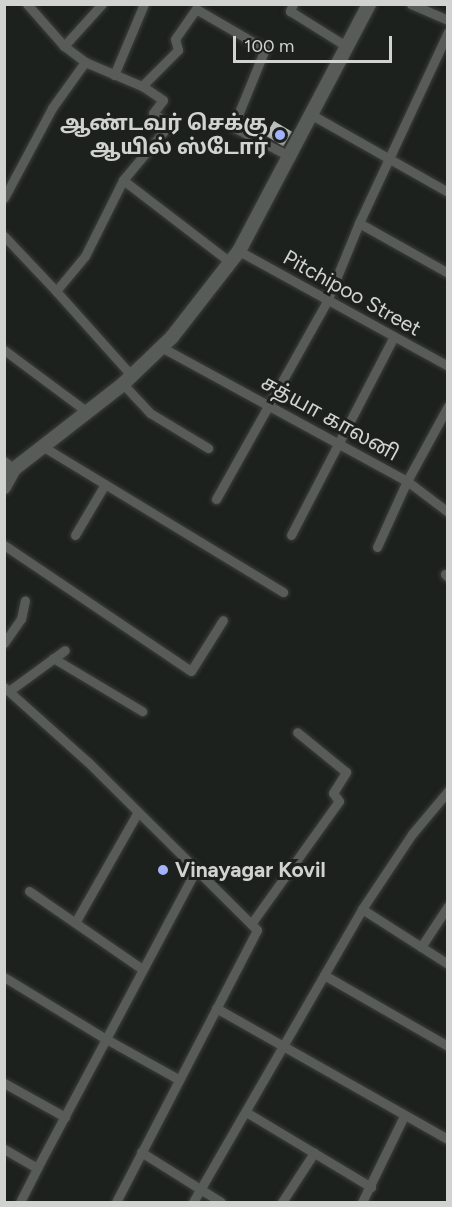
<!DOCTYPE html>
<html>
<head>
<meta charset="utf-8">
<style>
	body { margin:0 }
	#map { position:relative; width:452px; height:1207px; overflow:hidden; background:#1d211d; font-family:Figtree,"Noto Sans Tamil",sans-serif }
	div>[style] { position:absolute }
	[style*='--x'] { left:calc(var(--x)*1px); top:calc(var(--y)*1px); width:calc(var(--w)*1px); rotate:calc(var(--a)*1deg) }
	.building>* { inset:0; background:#babfbb; transform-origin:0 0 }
	.roads { filter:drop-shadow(0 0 2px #3b3e3c) drop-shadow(0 0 2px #3b3e3c) }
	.minor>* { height:9px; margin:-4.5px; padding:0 4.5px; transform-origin:4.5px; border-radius:4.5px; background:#585c58 }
	.secondary>* { height:14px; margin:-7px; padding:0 7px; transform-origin:7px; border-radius:7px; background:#585c58 }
	.dots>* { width:16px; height:16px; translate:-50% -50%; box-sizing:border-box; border:3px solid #1d211d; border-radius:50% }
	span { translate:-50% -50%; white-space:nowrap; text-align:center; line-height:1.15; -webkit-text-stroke:6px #1d211d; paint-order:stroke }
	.poi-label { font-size:21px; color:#d0d3d0; font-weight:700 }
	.right { translate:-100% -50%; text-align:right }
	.left { translate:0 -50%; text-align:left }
	.street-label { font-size:21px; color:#d0d3d0 }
	.frame { position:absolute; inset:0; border:6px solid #d0d3d0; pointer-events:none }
	.scale { position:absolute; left:233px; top:36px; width:159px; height:27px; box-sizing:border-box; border:3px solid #d0d3d0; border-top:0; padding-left:8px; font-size:18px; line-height:21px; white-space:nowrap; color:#d0d3d0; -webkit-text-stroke:4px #1d211d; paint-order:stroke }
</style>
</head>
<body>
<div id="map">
	<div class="building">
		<i style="left:274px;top:121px;width:21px;height:17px;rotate:31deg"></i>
	</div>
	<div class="roads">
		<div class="minor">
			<i style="--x:27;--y:4;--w:56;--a:48.6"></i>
			<i style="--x:102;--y:4;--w:57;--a:132.1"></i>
			<i style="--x:64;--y:46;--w:26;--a:37"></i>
			<i style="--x:85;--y:62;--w:62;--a:22.8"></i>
			<i style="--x:142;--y:86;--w:51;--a:-45"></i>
			<i style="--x:178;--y:50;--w:11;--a:-105"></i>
			<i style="--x:175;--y:39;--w:37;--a:-55"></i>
			<i style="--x:196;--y:9;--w:80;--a:30.1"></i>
			<i style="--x:265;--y:49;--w:84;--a:112.3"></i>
			<i style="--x:233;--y:127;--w:65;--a:27.3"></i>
			<i style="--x:293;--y:4;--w:8;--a:113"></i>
			<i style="--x:290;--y:11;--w:66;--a:32"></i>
			<i style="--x:411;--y:4;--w:40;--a:23.4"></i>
			<i style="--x:448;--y:32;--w:211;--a:115"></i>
			<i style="--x:359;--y:223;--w:102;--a:29.3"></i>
			<i style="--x:114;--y:75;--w:77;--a:-67.1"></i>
			<i style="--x:312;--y:115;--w:156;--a:29.5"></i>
			<i style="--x:123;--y:180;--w:72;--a:-50.1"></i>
			<i style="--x:169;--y:125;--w:20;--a:-143"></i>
			<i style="--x:153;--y:113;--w:16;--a:-52"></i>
			<i style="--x:163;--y:100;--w:25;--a:-146"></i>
			<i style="--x:4;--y:198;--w:102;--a:-61.9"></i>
			<i style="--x:52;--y:108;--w:57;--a:-54.3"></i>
			<i style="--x:4;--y:236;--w:76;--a:46.6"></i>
			<i style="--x:56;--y:291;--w:45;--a:-50.4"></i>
			<i style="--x:85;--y:256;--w:85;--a:-63.4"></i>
			<i style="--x:123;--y:180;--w:135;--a:37.5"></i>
			<i style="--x:239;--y:251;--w:239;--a:28.8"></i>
			<i style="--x:56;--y:291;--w:114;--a:48.2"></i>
			<i style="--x:161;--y:347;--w:280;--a:28.6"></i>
			<i style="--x:407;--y:481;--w:85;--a:-61.3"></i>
			<i style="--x:4;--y:350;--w:102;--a:36.6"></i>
			<i style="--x:123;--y:384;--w:40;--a:47"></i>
			<i style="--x:150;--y:413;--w:68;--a:31.1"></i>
			<i style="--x:42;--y:446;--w:282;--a:31.2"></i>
			<i style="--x:4;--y:461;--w:13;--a:39"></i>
			<i style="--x:216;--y:499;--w:227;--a:-60.7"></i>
			<i style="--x:327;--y:301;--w:84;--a:-67.7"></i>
			<i style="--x:75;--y:535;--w:59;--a:-59.5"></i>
			<i style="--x:291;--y:535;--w:222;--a:-62.6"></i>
			<i style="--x:4;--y:545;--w:225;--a:34"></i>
			<i style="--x:191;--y:671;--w:60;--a:-57.9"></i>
			<i style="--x:377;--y:547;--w:72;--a:-65.6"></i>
			<i style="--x:407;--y:481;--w:51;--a:37.1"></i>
			<i style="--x:445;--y:574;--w:4;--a:45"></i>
			<i style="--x:4;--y:643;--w:29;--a:-55"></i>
			<i style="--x:21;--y:619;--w:19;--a:-78"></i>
			<i style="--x:53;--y:658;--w:104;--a:30.8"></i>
			<i style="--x:4;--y:687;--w:113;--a:41.8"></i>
			<i style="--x:88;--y:762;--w:238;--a:44.8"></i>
			<i style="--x:257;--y:930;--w:306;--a:117.4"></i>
			<i style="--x:9;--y:691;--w:69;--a:-36.2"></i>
			<i style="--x:29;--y:891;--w:137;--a:34.6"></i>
			<i style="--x:362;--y:909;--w:102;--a:32.6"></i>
			<i style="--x:76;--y:921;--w:125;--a:-60.4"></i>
			<i style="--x:251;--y:924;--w:151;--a:-54.4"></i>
			<i style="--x:339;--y:801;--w:10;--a:-127"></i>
			<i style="--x:333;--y:793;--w:25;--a:-58"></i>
			<i style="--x:346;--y:772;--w:63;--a:-140.8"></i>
			<i style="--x:421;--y:947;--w:49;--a:-56.6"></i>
			<i style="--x:324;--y:975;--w:143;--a:29.8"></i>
			<i style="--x:4;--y:977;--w:119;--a:31.3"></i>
			<i style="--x:106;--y:1039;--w:146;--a:118.1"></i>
			<i style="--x:37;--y:1168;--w:38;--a:-150"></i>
			<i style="--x:216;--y:1008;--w:266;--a:29.5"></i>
			<i style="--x:178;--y:1079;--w:82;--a:-150.9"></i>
			<i style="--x:106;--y:1039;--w:191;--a:-62"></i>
			<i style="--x:4;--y:1083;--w:70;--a:29.1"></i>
			<i style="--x:246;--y:1112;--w:146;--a:31"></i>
			<i style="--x:141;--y:1152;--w:94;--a:32"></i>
			<i style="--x:20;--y:1202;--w:38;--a:-63"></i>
			<i style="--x:193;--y:1202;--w:338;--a:-60"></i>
			<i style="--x:362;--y:909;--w:90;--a:-56.3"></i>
			<i style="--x:412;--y:834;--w:56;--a:-50.1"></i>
			<i style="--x:282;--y:1202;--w:59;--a:-56.9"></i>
			<i style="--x:362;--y:1202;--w:93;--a:-64"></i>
		</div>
		<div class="secondary">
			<i style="--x:4;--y:487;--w:21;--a:-61"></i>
			<i style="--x:14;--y:469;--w:138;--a:-37.9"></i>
			<i style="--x:123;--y:384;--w:68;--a:-43.8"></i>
			<i style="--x:172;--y:337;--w:109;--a:-52.1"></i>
			<i style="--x:239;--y:251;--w:279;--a:-62.2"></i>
		</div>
	</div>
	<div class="dots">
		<i style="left:280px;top:135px;background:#a4b2fc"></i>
		<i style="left:163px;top:870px;background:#a4b2fc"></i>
	</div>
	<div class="poi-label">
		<span class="right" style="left:268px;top:135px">ஆண்டவர் செக்கு<br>ஆயில் ஸ்டோர்</span>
		<span class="left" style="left:175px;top:870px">Vinayagar Kovil</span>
	</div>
	<div class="street-label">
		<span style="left:352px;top:293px;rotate:29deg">Pitchipoo Street</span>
		<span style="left:330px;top:418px;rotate:29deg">சத்யா காலனி</span>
	</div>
	<div class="frame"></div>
	<div class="scale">100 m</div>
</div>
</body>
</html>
